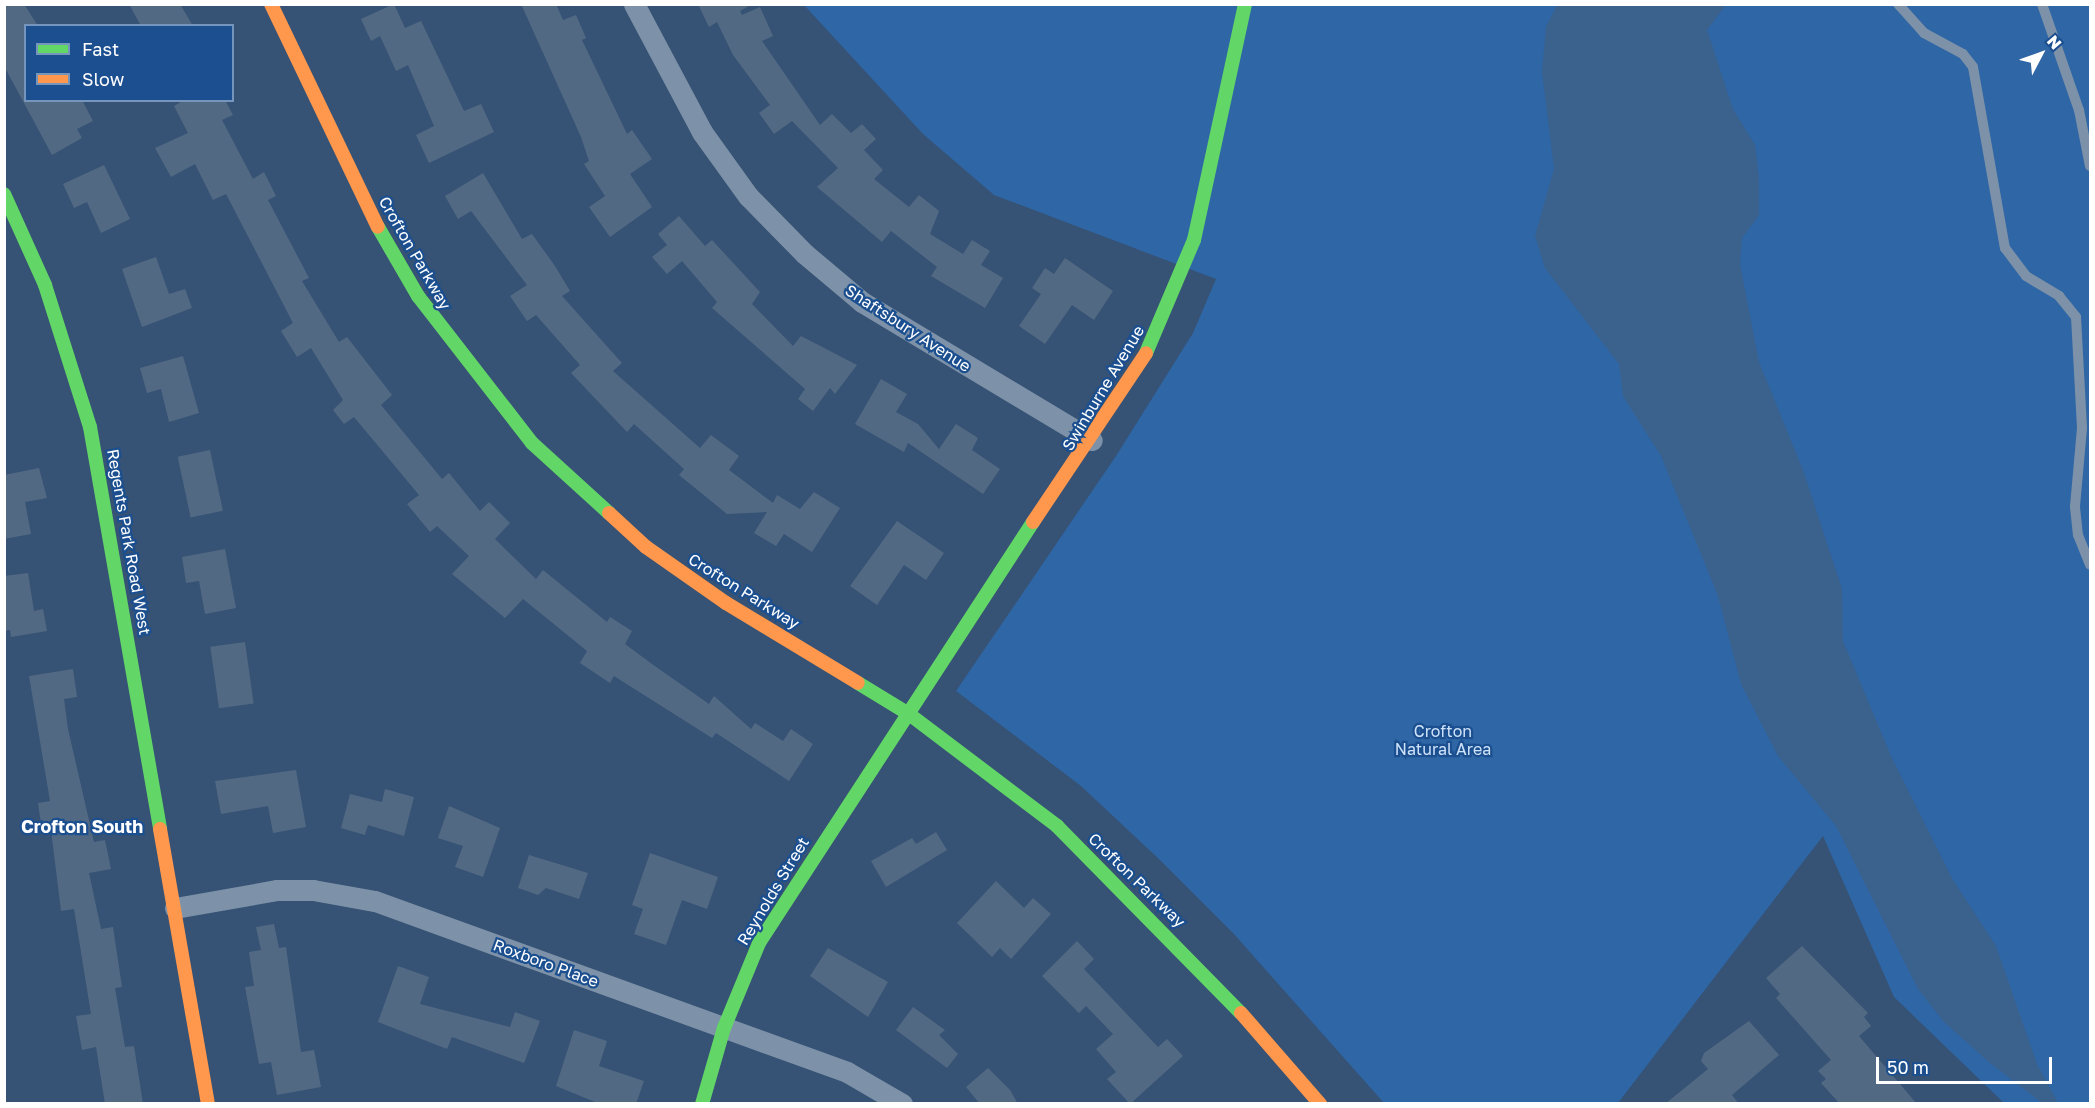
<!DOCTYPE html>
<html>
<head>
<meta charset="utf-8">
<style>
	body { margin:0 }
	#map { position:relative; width:2095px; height:1108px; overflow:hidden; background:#365274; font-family:"Golos Text",sans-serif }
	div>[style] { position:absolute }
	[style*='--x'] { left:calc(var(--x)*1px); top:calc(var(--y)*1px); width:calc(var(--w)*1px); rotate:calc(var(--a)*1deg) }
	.green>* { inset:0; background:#2f66a5 }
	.water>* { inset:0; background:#3b618d }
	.building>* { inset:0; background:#526984; transform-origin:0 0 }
	.lane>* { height:10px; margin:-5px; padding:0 5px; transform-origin:5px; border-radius:5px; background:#7d92a8 }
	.street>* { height:21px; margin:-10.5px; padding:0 10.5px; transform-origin:10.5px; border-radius:10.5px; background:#7d92a8 }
	.fast>* { height:14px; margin:-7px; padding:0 7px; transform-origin:7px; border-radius:7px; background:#63d668 }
	.slow>* { height:14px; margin:-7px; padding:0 7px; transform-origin:7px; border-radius:7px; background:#ff974d }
	span { translate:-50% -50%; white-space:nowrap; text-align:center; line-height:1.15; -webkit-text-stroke:4.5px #1b4f8f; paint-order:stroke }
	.street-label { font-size:16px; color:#fff }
	.park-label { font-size:16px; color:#cfe3fa }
	.neighbourhood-label { font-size:18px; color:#fff; font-weight:700 }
	.frame { position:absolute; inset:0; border:6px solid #fff; pointer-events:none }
	.legend { position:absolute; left:24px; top:24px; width:210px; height:78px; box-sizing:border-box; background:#1b4f8f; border:2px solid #7695bc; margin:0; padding:8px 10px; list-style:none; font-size:18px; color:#fff }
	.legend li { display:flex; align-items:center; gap:12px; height:30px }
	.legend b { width:30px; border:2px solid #7695bc }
	.north { position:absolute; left:2011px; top:24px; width:60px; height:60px; -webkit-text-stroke:4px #1b4f8f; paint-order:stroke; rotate:49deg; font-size:16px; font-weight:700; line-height:24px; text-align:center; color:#fff }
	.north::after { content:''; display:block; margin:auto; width:21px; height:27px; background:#fff; clip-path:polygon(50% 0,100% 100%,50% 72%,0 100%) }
	.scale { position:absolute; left:1876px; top:1057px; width:176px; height:27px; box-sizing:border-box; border:3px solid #fff; border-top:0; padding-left:8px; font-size:18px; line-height:21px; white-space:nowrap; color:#fff; -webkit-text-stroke:4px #1b4f8f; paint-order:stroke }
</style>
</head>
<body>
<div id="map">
	<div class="green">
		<i style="clip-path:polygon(804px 5px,2090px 5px,2090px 1103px,2004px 1103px,1894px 997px,1823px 836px,1618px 1103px,1384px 1103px,1233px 933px,1161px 861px,1081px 786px,956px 691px,1116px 456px,1193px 333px,1216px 279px,994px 195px,923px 134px)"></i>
	</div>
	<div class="water">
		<i style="clip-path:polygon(1557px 5px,1726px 5px,1707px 30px,1733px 109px,1755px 145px,1759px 179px,1759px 215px,1742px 238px,1740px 264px,1759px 362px,1803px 470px,1842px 589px,1843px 641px,1891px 756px,1953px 880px,1996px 946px,2037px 1064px,2058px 1103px,2042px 1103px,1990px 1063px,1944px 1022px,1918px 989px,1836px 826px,1778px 756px,1741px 684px,1718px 596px,1661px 456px,1623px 396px,1619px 364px,1545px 268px,1535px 236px,1554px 169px,1542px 72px,1546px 27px)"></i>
	</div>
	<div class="building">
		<i style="clip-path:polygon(4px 4px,24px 4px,38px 26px,26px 26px,26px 100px,82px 100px,93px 121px,77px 129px,82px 138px,52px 155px,4px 66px)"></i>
		<i style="clip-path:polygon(129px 4px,180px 4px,193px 26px,141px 26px)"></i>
		<i style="clip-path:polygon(394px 4px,405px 28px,421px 21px,464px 111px,481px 104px,494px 132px,429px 163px,416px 135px,434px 126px,408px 65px,396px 71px,380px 36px,371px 41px,361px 19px)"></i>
		<i style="clip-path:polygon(521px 4px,556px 4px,563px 20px,576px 15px,586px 38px,582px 40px,627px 134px,632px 130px,652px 159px,630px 174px,652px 207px,610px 237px,589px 207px,605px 196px,584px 164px,589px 161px,581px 137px)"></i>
		<i style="clip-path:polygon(698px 4px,752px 4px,740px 11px,742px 15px,760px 7px,773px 36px,762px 41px,820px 125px,832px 114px,851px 133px,862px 124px,876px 139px,864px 150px,883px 170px,874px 179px,909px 207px,919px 195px,939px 211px,930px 234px,963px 254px,972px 240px,990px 251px,981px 265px,1003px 278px,985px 308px,931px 276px,937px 267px,891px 231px,882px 242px,817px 187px,838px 168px,792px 121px,774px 134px,759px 113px,770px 105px,733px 55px,717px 22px,709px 27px)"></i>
		<i style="clip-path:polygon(184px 100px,225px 100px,233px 115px,222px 120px,253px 179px,264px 172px,276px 196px,268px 200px,309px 278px,302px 281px,339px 342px,347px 337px,392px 395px,381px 405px,442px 479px,449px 473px,480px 511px,489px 502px,510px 523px,495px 539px,536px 579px,543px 570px,607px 622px,610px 617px,632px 631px,625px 644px,652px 664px,709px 704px,714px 696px,751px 729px,755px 723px,783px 741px,791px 729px,813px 744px,789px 781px,716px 733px,712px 738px,614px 676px,610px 683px,580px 663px,587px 651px,523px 599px,505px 618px,452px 574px,469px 556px,437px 526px,430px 532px,407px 504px,419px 495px,354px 417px,344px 424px,333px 410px,343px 400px,311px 348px,297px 357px,281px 331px,293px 323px,226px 194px,213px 200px,195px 164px,171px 177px,155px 148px,188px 133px,174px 106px)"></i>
		<i style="clip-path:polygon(104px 165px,130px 219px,101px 233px,87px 202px,74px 208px,63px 184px)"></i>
		<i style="clip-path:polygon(483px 173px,522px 239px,532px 234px,555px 266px,570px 291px,562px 296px,622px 363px,613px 371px,700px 448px,711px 435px,739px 456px,729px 470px,773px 503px,777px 495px,800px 509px,814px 492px,840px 508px,812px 552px,784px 534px,776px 546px,754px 533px,767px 512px,727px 514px,679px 475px,684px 469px,634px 424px,627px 432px,571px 373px,580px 365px,536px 315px,527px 321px,510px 296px,527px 285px,471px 211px,458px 219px,445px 196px)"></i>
		<i style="clip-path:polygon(679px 216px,705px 246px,712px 240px,760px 292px,752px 304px,793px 346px,801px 336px,857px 365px,835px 394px,830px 388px,813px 411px,798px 399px,805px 389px,712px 308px,717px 302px,682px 261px,667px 274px,652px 257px,667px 245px,658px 234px)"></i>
		<i style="clip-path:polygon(156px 257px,169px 294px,185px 289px,192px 308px,142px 327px,122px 269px)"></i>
		<i style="clip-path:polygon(1065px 258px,1113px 291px,1094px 320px,1072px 305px,1045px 344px,1019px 326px,1041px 294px,1032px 288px,1045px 268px,1054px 274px)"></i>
		<i style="clip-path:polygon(183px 356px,199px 413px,169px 422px,161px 389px,147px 393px,140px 368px)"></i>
		<i style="clip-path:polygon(881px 379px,907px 394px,896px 412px,918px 424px,939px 449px,956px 424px,978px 438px,972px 450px,1000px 469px,983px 494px,908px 443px,904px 452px,855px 424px)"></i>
		<i style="left:210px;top:450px;width:62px;height:33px;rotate:78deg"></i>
		<i style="clip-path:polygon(39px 468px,47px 498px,25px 502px,31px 534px,4px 539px,4px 475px)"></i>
		<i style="clip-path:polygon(897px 521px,944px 553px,926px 580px,904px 565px,877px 605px,850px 586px)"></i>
		<i style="clip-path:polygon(225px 549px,236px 608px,205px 614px,199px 581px,186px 583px,182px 557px)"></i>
		<i style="clip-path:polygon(28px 573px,34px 611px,43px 609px,47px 631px,11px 637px,10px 630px,4px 631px,4px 576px)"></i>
		<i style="left:245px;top:642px;width:62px;height:35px;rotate:82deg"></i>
		<i style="clip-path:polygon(73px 669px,77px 697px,64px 699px,68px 729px,94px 842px,105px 840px,111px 869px,89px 873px,101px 929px,113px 927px,122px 987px,115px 988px,125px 1047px,134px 1046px,143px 1104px,105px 1104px,96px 1047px,82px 1050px,76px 1016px,91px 1014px,74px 909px,61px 911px,50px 822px,41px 824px,38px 803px,50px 801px,29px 676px)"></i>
		<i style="clip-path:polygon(296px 770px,306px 827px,273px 833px,268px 806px,221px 814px,215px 781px)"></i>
		<i style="clip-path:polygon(385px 789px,414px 797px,404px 836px,368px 825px,365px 835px,341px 828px,350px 794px,382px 802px)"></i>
		<i style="clip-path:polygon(449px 806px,500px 828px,483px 877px,455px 867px,463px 846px,438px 838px)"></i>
		<i style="clip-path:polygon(936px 832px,947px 850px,886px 887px,871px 861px,912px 838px,916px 844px)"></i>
		<i style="clip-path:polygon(650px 853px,718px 877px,707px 909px,682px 900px,666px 945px,634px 934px,643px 909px,632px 905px)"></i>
		<i style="clip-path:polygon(529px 855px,588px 873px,579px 899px,546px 888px,538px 895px,518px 888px)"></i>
		<i style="clip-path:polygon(996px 881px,1024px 908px,1033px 898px,1051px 914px,1011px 959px,1000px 948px,992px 957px,957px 923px)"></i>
		<i style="clip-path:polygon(274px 924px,279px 948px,286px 947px,301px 1052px,314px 1050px,321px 1087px,277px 1095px,271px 1062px,259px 1064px,245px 987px,254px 986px,249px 952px,261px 950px,256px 927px)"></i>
		<i style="clip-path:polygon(1077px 941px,1094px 959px,1084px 969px,1158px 1047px,1167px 1039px,1183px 1056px,1130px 1104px,1107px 1079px,1116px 1072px,1096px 1049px,1113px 1034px,1086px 1006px,1079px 1013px,1042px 976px)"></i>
		<i style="clip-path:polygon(1802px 946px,1868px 1013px,1864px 1017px,1871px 1026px,1859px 1036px,1917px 1104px,1840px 1104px,1821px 1083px,1826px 1079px,1818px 1071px,1831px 1060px,1776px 998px,1780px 994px,1766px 978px)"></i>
		<i style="clip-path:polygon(828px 948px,888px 982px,868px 1017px,810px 976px)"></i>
		<i style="clip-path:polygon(398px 966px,429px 977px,420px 1004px,510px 1027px,515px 1012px,540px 1021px,524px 1063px,452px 1037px,447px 1049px,378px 1022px)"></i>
		<i style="clip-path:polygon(913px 1007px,945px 1030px,939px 1035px,958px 1054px,947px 1068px,896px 1030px)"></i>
		<i style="clip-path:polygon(1749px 1021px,1779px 1055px,1732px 1095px,1739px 1104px,1665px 1104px,1708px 1069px,1701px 1061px,1704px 1053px)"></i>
		<i style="clip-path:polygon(574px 1030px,607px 1041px,599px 1066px,644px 1081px,636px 1104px,600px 1104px,556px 1086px)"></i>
		<i style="clip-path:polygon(988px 1068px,1010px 1090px,1018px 1104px,980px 1104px,966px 1087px)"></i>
	</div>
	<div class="lane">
		<i style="--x:1898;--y:4;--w:39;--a:48"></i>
		<i style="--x:1924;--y:33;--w:44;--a:28.3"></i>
		<i style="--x:1963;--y:54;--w:16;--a:52"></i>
		<i style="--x:1973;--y:67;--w:184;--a:80"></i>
		<i style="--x:2005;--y:248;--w:35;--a:53"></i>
		<i style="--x:2026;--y:276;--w:39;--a:31"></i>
		<i style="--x:2059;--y:296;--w:27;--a:51"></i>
		<i style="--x:2076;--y:317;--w:111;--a:86.9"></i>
		<i style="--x:2082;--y:428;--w:79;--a:95.1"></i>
		<i style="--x:2075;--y:507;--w:28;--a:84"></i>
		<i style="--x:2078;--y:535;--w:32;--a:68"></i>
		<i style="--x:2042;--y:4;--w:112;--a:70.8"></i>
		<i style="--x:2079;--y:110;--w:57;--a:78.9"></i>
	</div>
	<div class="street">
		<i style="--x:634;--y:4;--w:145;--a:62"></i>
		<i style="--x:702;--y:132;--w:79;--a:54.3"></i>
		<i style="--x:748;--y:196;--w:81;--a:45.5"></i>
		<i style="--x:805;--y:254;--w:75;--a:40.1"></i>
		<i style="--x:862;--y:302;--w:268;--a:31"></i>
		<i style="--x:175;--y:908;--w:104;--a:-10"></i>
		<i style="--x:277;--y:890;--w:36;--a:0"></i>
		<i style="--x:313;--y:890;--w:63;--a:10.1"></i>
		<i style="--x:375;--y:901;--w:502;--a:19.91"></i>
		<i style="--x:847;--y:1072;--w:64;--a:30.2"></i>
	</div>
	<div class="fast">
		<i style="--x:4;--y:194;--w:100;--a:65.7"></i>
		<i style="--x:45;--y:285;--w:149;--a:72.4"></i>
		<i style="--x:90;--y:427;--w:408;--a:80.1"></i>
		<i style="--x:378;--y:227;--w:80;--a:59.9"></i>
		<i style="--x:418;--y:296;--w:186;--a:52.2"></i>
		<i style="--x:532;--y:443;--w:104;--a:42.3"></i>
		<i style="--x:1146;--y:353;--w:123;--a:-67"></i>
		<i style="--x:1194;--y:240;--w:241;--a:-77.8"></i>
		<i style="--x:858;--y:683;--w:60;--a:31.3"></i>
		<i style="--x:909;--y:714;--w:186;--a:37.1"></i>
		<i style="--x:1057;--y:826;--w:262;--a:45.5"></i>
		<i style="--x:702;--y:1104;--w:79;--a:-73.9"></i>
		<i style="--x:724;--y:1028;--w:92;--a:-67.6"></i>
		<i style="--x:759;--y:943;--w:502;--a:-56.94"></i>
	</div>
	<div class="slow">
		<i style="--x:271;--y:4;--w:247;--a:64.4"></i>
		<i style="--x:609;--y:513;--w:50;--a:42.6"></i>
		<i style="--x:646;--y:547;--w:98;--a:35"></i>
		<i style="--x:726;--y:603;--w:154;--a:31.2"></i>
		<i style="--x:1033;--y:522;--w:203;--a:-56.2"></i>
		<i style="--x:160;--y:829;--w:279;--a:80.1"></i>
		<i style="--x:1241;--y:1013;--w:121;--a:49"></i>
	</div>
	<div class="street-label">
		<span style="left:415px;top:253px;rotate:60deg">Crofton Parkway</span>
		<span style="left:908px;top:328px;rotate:33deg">Shaftsbury Avenue</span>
		<span style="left:1103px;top:388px;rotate:-59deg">Swinburne Avenue</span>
		<span style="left:129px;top:542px;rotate:80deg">Regents Park Road West</span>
		<span style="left:744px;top:591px;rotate:32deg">Crofton Parkway</span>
		<span style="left:1137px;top:880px;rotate:44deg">Crofton Parkway</span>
		<span style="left:773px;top:891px;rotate:-59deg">Reynolds Street</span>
		<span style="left:546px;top:963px;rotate:20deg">Roxboro Place</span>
	</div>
	<div class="park-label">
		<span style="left:1443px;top:740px">Crofton<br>Natural Area</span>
	</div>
	<div class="neighbourhood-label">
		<span style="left:82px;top:826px">Crofton South</span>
	</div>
	<div class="frame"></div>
	<ul class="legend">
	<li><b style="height:8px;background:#63d668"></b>Fast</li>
	<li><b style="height:8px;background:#ff974d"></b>Slow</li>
	</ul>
	<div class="north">N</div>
	<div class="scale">50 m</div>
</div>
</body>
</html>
